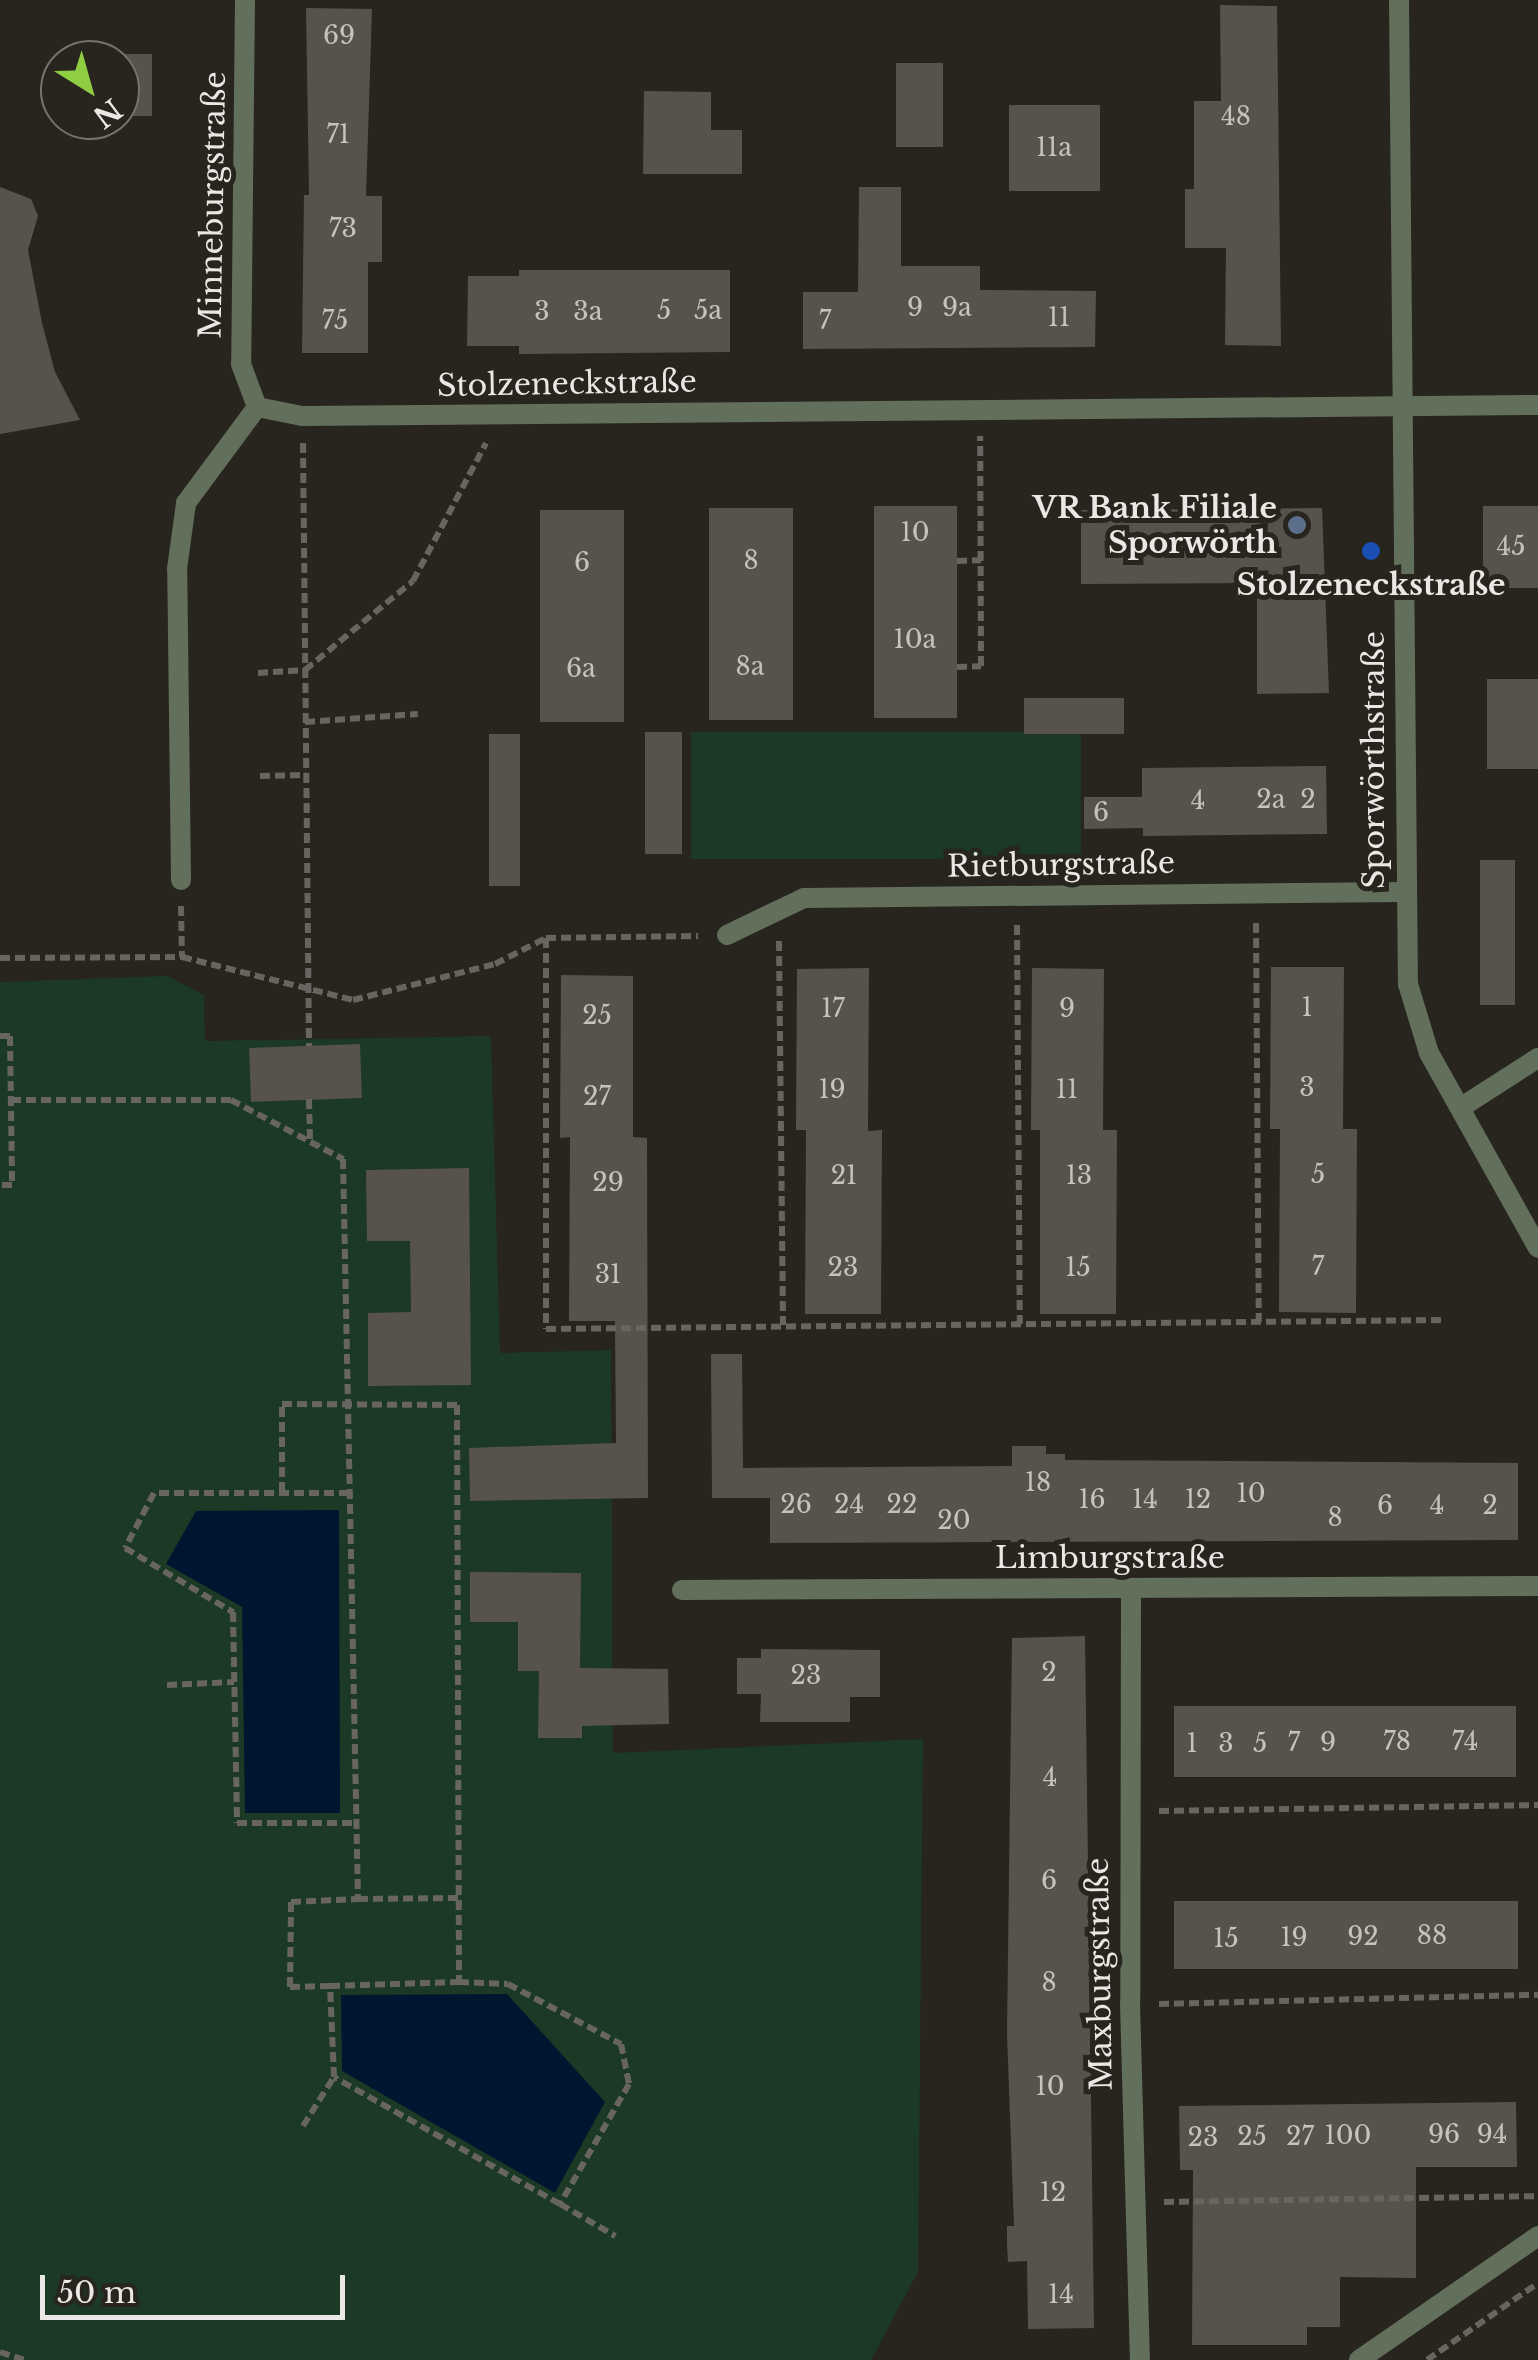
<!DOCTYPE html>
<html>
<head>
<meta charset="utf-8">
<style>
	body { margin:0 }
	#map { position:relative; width:1538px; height:2360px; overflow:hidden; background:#28241e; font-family:"Libre Baskerville",serif }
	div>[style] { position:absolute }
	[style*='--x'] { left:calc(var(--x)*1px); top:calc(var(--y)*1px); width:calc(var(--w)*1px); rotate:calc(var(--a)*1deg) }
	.green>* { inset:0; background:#1b3924; transform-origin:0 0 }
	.water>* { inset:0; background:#001630 }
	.building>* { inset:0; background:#58524d; transform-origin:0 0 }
	.path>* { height:6px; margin-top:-3px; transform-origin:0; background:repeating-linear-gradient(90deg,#686560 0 10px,transparent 0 15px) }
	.service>* { height:20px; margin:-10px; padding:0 10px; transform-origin:10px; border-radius:10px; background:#626f5b }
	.minor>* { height:20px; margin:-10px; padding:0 10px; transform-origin:10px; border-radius:10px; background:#626f5b }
	.dots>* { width:28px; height:28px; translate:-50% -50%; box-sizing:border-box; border:5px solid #28241e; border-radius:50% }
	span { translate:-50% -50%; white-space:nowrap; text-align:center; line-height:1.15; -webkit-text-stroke:10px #28241e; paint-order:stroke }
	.number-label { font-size:25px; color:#c6c2be }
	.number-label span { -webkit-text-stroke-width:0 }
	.street-label { font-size:30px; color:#eae8e4 }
	.poi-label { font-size:30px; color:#eae8e4; font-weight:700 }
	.right { translate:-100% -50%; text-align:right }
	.north { position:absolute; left:40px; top:40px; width:100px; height:100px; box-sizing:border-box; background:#28241e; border:2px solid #76726d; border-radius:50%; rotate:143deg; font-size:28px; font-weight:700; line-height:40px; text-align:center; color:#eae8e4 }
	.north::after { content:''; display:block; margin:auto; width:35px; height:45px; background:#8fcd42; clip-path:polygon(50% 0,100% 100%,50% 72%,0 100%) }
	.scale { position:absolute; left:40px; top:2275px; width:305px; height:45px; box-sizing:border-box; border:5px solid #eae8e4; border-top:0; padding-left:12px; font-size:30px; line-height:35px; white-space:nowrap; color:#eae8e4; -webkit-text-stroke:8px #28241e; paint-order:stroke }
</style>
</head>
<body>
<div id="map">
	<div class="green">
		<i style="left:691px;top:732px;width:390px;height:127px"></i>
		<i style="clip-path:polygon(167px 976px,204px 995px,205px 1041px,491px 1036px,500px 1353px,611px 1350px,613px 1753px,923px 1739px,918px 2272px,871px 2360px,0 2360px,0 982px)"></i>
	</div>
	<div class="water">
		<i style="clip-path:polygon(339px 1510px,340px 1813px,245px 1813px,242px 1607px,166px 1564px,196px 1511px)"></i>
		<i style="clip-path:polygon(507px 1994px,605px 2102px,555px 2193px,342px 2071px,341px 1995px)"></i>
	</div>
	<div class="building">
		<i style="clip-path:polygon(1220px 5px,1277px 6px,1281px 346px,1225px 345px,1226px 248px,1185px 248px,1185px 189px,1194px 189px,1194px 101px,1221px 101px)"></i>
		<i style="clip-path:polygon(306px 8px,372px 9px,366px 196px,382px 196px,382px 262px,368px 262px,368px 353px,302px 353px,304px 195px,309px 195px)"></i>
		<i style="left:120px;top:54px;width:32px;height:62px"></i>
		<i style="left:896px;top:63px;width:47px;height:84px"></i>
		<i style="clip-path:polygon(644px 91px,711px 92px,711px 130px,742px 130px,742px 174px,643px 174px)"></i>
		<i style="left:1009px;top:105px;width:91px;height:86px"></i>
		<i style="clip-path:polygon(0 187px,31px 199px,38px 216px,28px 250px,42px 323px,55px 372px,80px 420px,0 434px)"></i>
		<i style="clip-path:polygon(859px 187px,901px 187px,901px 266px,980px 266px,980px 290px,1096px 291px,1095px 347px,803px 349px,803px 292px,858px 292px)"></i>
		<i style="clip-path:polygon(519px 270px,730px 270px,730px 352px,519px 354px,519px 346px,467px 346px,468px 276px,519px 276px)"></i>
		<i style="left:874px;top:506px;width:83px;height:212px"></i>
		<i style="left:1483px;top:506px;width:55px;height:82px"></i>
		<i style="left:709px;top:508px;width:84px;height:212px"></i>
		<i style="clip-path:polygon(1322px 508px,1329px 693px,1257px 694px,1257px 583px,1081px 584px,1081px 510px)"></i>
		<i style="left:540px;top:510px;width:84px;height:212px"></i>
		<i style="left:1487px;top:679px;width:51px;height:90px"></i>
		<i style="left:1124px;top:698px;width:36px;height:100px;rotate:90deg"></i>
		<i style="left:645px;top:732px;width:37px;height:122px"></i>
		<i style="left:489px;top:734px;width:31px;height:152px"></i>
		<i style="clip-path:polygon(1326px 766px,1327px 834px,1143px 836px,1143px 828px,1084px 829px,1084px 797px,1142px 797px,1142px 768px)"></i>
		<i style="left:1515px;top:860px;width:145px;height:35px;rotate:90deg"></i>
		<i style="clip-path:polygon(1271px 967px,1344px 967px,1343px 1129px,1357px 1129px,1356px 1313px,1279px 1312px,1280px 1129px,1270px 1129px)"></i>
		<i style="clip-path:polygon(869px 968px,868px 1131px,882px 1130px,881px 1314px,805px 1314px,806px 1130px,796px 1130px,797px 969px)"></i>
		<i style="clip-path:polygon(1032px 968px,1104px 969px,1103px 1130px,1117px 1130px,1116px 1314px,1040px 1314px,1040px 1130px,1031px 1130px)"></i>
		<i style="clip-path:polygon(561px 975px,633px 976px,633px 1137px,647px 1138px,648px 1498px,470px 1501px,469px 1448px,616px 1443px,615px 1321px,569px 1321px,570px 1137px,560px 1138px)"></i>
		<i style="left:360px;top:1044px;width:54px;height:111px;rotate:88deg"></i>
		<i style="clip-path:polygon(469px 1168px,471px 1385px,368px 1386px,368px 1313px,411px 1312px,410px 1241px,367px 1241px,366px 1170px)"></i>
		<i style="clip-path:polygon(711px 1354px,742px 1354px,743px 1468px,1012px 1466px,1012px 1446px,1046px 1446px,1046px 1454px,1065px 1454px,1065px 1460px,1518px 1463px,1518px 1540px,770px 1543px,770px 1498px,712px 1498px)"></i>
		<i style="clip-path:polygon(470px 1572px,581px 1573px,580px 1668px,668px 1669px,669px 1724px,582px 1726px,582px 1738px,538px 1738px,539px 1671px,518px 1671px,518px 1622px,470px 1622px)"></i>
		<i style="clip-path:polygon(1085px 1636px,1094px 2328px,1028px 2329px,1027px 2261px,1008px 2262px,1007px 2244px,1007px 2226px,1014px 2226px,1007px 2034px,1012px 1638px)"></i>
		<i style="clip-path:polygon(761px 1649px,880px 1650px,880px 1697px,850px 1697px,850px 1722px,760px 1722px,761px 1694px,737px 1694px,737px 1658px,761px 1658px)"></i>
		<i style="left:1516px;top:1706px;width:71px;height:342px;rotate:90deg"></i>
		<i style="left:1518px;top:1901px;width:68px;height:344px;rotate:90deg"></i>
		<i style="clip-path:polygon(1516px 2102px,1517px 2167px,1416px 2167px,1416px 2278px,1340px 2277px,1340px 2327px,1307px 2327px,1307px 2345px,1192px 2345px,1193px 2170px,1180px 2170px,1179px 2106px)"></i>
	</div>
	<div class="path">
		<i style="--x:303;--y:443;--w:603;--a:89.43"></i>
		<i style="--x:957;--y:561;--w:24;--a:-2"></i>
		<i style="--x:957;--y:667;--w:24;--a:-2"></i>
		<i style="--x:981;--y:666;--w:230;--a:-90.2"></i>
		<i style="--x:258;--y:673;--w:47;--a:-3.7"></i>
		<i style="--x:305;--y:670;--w:140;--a:-39.5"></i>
		<i style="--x:413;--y:581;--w:156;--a:-62.1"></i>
		<i style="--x:305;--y:722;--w:113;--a:-4"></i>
		<i style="--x:260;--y:776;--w:46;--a:-1.2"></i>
		<i style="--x:181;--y:906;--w:51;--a:88.9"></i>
		<i style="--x:1256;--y:923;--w:399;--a:89.6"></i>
		<i style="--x:1017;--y:925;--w:399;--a:89.6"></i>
		<i style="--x:546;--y:938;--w:391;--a:90"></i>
		<i style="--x:546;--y:1329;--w:899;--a:-0.57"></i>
		<i style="--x:779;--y:941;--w:384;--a:89.4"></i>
		<i style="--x:0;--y:958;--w:182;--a:-0.3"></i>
		<i style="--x:182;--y:957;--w:176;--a:14.1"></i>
		<i style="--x:353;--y:1000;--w:146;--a:-14.2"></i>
		<i style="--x:495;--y:964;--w:57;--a:-27"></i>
		<i style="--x:546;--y:938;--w:152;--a:-0.8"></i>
		<i style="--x:0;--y:1036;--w:10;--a:0"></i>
		<i style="--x:10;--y:1036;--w:149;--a:89.2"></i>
		<i style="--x:12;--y:1185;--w:12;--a:180"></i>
		<i style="--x:309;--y:1099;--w:42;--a:88.6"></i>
		<i style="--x:11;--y:1100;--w:220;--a:0"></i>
		<i style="--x:231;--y:1100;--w:127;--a:27.8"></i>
		<i style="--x:343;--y:1159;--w:740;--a:88.84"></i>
		<i style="--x:358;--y:1899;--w:101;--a:-0.6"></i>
		<i style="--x:282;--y:1492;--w:88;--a:-90"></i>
		<i style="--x:282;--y:1404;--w:175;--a:0.3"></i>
		<i style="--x:457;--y:1405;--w:577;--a:89.8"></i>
		<i style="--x:459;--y:1982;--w:49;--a:2.3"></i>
		<i style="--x:508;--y:1984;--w:128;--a:28"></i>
		<i style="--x:621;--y:2044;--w:41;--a:78.7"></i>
		<i style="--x:629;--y:2084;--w:138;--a:119.9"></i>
		<i style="--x:560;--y:2204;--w:259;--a:-150.7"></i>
		<i style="--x:334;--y:2077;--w:91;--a:-92.5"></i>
		<i style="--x:330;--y:1986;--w:129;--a:-1.8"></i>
		<i style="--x:349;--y:1493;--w:195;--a:180"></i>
		<i style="--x:154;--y:1493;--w:62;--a:117.8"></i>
		<i style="--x:125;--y:1548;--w:126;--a:30.7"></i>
		<i style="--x:233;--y:1612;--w:211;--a:88.9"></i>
		<i style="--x:237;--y:1823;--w:119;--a:0"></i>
		<i style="--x:167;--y:1685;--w:67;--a:-2.6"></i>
		<i style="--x:1159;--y:1811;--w:379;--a:-0.9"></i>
		<i style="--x:330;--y:1986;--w:40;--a:178.6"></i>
		<i style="--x:290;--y:1987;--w:85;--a:-89.3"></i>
		<i style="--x:291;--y:1902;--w:67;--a:-2.6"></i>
		<i style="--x:1159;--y:2004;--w:379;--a:-1.4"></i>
		<i style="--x:303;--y:2126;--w:58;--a:-57.7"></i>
		<i style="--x:1164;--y:2202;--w:374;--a:-0.9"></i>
		<i style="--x:560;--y:2204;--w:64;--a:30.2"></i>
		<i style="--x:0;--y:2352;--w:25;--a:18"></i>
		<i style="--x:1427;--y:2360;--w:135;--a:-34.7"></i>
	</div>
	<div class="service">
		<i style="--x:181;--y:880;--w:311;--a:-90.7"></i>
		<i style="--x:177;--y:569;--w:67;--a:-82.2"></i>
		<i style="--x:186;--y:503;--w:119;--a:-53.5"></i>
		<i style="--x:1460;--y:1108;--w:93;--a:-32.7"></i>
	</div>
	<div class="minor">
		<i style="--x:245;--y:0;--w:364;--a:90.6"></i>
		<i style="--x:241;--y:364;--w:46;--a:69.6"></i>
		<i style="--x:257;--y:407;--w:46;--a:11.3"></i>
		<i style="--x:302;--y:416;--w:1236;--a:-0.51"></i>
		<i style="--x:1399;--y:0;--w:984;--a:89.48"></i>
		<i style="--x:1408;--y:984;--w:72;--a:73.1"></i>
		<i style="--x:1429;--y:1053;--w:223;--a:60.8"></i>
		<i style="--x:727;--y:935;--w:85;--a:-25.7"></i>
		<i style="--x:804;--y:898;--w:601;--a:-0.57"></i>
		<i style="--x:1131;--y:1588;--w:416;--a:90.1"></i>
		<i style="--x:1130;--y:2004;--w:356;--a:88.4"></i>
		<i style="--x:682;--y:1590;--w:856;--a:-0.27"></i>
		<i style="--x:1359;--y:2360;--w:218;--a:-34.7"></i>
	</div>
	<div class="dots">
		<i style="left:1297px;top:525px;background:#5c6f8a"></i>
		<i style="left:1371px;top:551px;background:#1a4fb4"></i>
	</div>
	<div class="number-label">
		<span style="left:339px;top:36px">69</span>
		<span style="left:1236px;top:117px">48</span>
		<span style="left:338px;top:135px">71</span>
		<span style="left:1054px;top:148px">11a</span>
		<span style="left:343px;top:229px">73</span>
		<span style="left:915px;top:308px">9</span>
		<span style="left:957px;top:308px">9a</span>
		<span style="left:664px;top:311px">5</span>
		<span style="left:708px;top:311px">5a</span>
		<span style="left:542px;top:312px">3</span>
		<span style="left:588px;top:312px">3a</span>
		<span style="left:1059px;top:318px">11</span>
		<span style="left:335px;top:321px">75</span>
		<span style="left:825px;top:321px">7</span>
		<span style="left:915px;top:533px">10</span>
		<span style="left:1511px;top:547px">45</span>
		<span style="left:751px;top:561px">8</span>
		<span style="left:582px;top:563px">6</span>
		<span style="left:915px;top:640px">10a</span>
		<span style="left:750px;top:667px">8a</span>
		<span style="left:581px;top:669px">6a</span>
		<span style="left:1271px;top:800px">2a</span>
		<span style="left:1308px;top:800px">2</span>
		<span style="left:1198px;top:801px">4</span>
		<span style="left:1101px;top:813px">6</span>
		<span style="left:1307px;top:1008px">1</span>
		<span style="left:833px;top:1009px">17</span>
		<span style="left:1067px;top:1009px">9</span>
		<span style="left:597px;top:1016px">25</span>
		<span style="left:1307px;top:1088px">3</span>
		<span style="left:832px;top:1090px">19</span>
		<span style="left:1067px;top:1090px">11</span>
		<span style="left:597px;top:1097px">27</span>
		<span style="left:1318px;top:1175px">5</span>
		<span style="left:844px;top:1176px">21</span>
		<span style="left:1079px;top:1176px">13</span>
		<span style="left:608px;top:1183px">29</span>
		<span style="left:1318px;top:1267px">7</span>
		<span style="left:843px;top:1268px">23</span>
		<span style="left:1078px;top:1268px">15</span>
		<span style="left:608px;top:1275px">31</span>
		<span style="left:1038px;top:1483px">18</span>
		<span style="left:1251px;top:1494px">10</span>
		<span style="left:1092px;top:1500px">16</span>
		<span style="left:1145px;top:1500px">14</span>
		<span style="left:1198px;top:1500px">12</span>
		<span style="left:796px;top:1505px">26</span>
		<span style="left:849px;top:1505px">24</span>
		<span style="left:902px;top:1505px">22</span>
		<span style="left:1385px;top:1506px">6</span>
		<span style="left:1437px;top:1506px">4</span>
		<span style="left:1490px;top:1506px">2</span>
		<span style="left:1335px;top:1518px">8</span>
		<span style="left:954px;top:1521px">20</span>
		<span style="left:1049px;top:1673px">2</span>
		<span style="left:806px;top:1676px">23</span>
		<span style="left:1397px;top:1742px">78</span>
		<span style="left:1465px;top:1742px">74</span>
		<span style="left:1294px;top:1743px">7</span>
		<span style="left:1328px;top:1743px">9</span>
		<span style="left:1192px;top:1744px">1</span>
		<span style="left:1226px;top:1744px">3</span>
		<span style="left:1260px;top:1744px">5</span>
		<span style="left:1050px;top:1778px">4</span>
		<span style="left:1049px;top:1881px">6</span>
		<span style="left:1432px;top:1936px">88</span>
		<span style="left:1363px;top:1937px">92</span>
		<span style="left:1294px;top:1938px">19</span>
		<span style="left:1226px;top:1939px">15</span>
		<span style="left:1049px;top:1983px">8</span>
		<span style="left:1050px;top:2087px">10</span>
		<span style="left:1444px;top:2135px">96</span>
		<span style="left:1492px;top:2135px">94</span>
		<span style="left:1348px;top:2136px">100</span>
		<span style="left:1252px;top:2137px">25</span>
		<span style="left:1300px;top:2137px">27</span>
		<span style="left:1203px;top:2138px">23</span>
		<span style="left:1053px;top:2193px">12</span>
		<span style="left:1061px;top:2295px">14</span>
	</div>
	<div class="street-label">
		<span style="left:213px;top:205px;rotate:-89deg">Minneburgstraße</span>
		<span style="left:567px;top:384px;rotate:-1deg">Stolzeneckstraße</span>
		<span style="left:1374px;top:760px;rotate:-90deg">Sporwörthstraße</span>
		<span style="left:1061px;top:865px;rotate:-1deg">Rietburgstraße</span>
		<span style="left:1110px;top:1558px">Limburgstraße</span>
		<span style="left:1100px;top:1974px;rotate:-91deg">Maxburgstraße</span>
	</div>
	<div class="poi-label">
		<span class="right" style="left:1277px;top:525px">VR Bank Filiale<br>Sporwörth</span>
		<span style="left:1371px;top:585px">Stolzeneckstraße</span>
	</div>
	<div class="north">N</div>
	<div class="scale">50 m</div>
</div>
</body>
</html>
